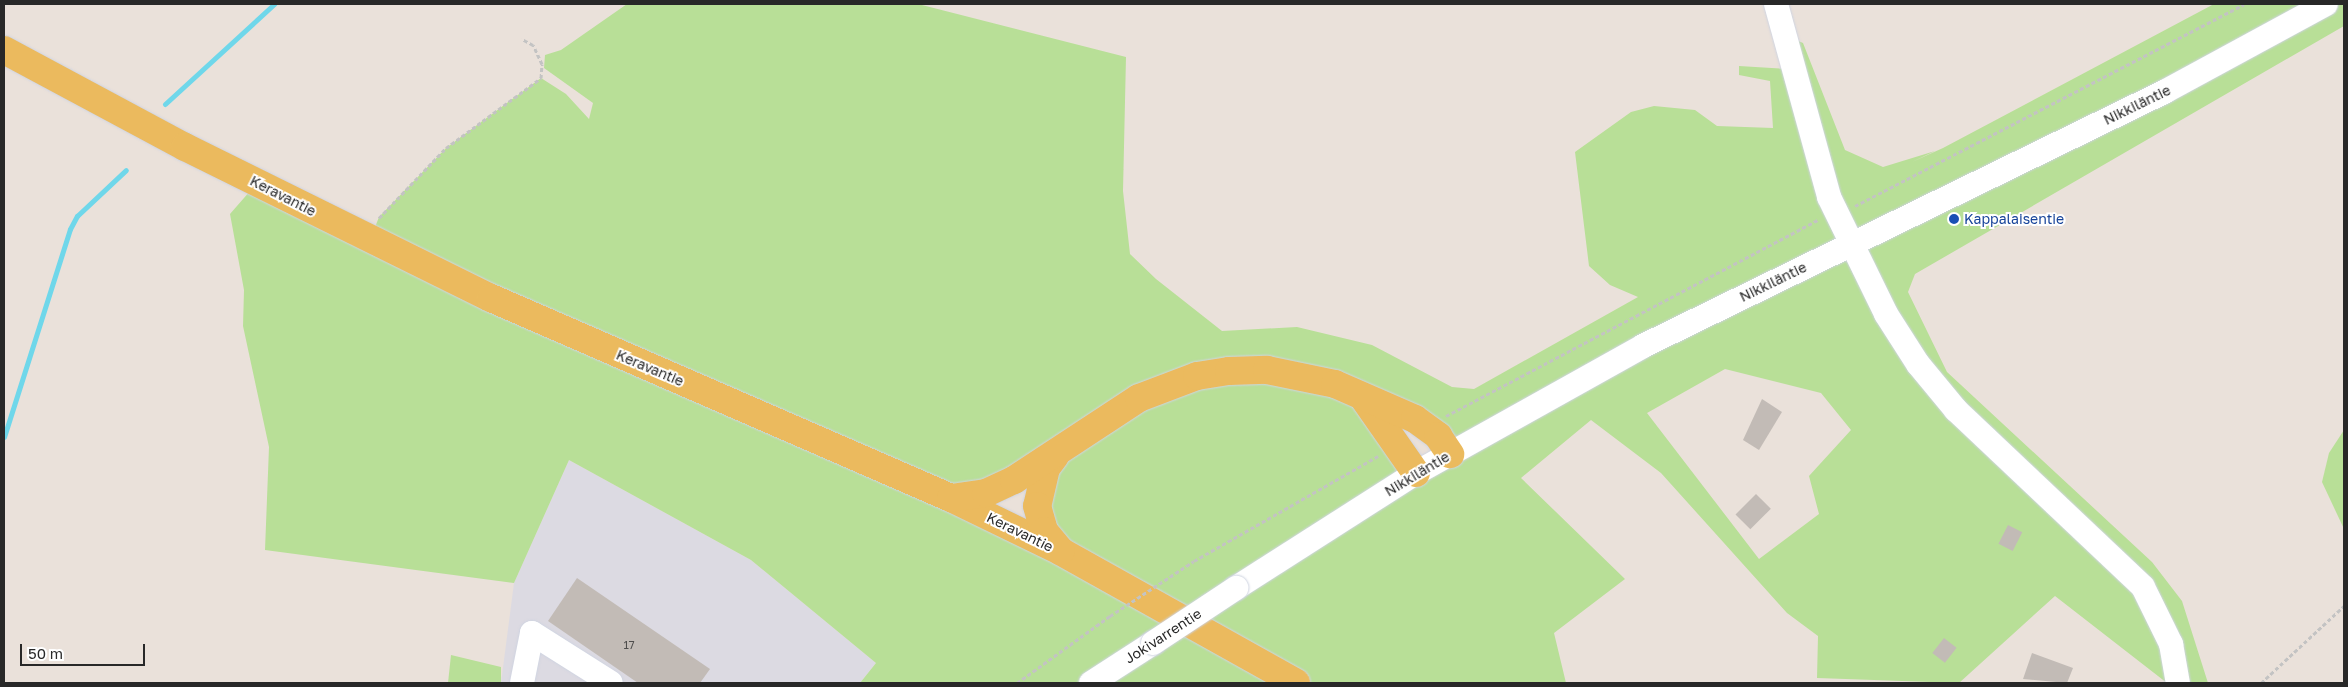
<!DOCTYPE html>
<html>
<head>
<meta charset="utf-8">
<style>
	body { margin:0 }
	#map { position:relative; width:2348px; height:687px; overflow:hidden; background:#eae1da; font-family:"Golos Text",sans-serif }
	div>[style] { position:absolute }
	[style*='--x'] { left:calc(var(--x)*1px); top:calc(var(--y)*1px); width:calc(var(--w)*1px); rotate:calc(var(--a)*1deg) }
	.industrial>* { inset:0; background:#dcdae2 }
	.green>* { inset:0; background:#b8df97 }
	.stream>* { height:5px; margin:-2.5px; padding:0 2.5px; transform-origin:2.5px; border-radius:2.5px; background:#6fd7ea }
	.building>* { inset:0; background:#c2bbb6; transform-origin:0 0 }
	.path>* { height:3px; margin-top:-1.5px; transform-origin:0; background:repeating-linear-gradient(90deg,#c3c3c3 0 4px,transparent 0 6.5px) }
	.roads { filter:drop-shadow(0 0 1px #cfd4e1) drop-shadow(0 0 1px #cfd4e1) }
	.minor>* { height:24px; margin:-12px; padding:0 12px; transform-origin:12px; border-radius:12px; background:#fff }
	.major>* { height:28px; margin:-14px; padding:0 14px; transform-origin:14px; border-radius:14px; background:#ebba5e }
	.path-bridge>* { height:3px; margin-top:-1.5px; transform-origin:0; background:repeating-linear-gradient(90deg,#c3c3c3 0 4px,transparent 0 6.5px) }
	.bridges { filter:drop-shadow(0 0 1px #cfd4e1) drop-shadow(0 0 1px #cfd4e1) }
	.minor-bridge>* { height:24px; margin:-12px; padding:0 12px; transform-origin:12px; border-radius:12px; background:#fff }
	.dots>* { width:14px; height:14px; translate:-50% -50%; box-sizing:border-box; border:2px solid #fff; border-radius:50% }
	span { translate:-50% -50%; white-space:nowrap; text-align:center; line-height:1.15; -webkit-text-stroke:4px #fff; paint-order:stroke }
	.number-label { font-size:11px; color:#4e4d4c }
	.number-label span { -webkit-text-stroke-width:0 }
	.street-label { font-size:14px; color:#282828 }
	.transit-label { font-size:14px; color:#164399 }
	.left { translate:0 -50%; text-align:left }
	.frame { position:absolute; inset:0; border:5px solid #282828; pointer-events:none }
	.scale { position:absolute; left:20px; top:644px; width:125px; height:22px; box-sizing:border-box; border:2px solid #282828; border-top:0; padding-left:6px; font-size:15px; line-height:18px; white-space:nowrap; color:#282828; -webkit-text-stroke:4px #fff; paint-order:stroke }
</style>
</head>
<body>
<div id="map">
	<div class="industrial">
		<i style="clip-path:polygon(569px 460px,751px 560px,876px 663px,860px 683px,501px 683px,514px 583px)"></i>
	</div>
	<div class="green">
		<i style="clip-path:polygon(evenodd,627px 4px,918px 4px,1126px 57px,1123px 191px,1130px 254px,1156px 279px,1222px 331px,1297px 327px,1372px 345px,1452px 387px,1474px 389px,1638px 297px,1610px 285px,1589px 266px,1575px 152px,1631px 112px,1654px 106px,1695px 110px,1717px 126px,1773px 128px,1770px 81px,1739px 75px,1739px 66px,1787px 69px,1782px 34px,1803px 43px,1845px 150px,1883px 167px,1935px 151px,1912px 162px,1943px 148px,2214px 4px,2344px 4px,2344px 26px,1915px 274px,1908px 292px,1947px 372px,2152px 562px,2182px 601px,2208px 683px,2167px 683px,2055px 596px,1959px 683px,1817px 678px,1818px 636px,1787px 613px,1661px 473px,1591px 420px,1521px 478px,1625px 579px,1554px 633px,1566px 683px,860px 683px,876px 663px,751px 560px,569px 460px,514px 583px,265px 550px,269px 447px,243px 326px,244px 290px,230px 214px,257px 183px,370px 240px,379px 217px,446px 148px,541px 78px,566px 94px,589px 119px,593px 103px,544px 68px,545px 55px,561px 50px,627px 4px,1725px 369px,1821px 393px,1851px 430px,1809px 476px,1819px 514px,1759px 559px,1647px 413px,1725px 369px,627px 4px,1379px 414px,1450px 454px,1416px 473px,1379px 414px,627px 4px,1046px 468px,1044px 531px,952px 498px,1046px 468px)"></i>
		<i style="clip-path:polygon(2344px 430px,2344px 529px,2322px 482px,2329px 453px)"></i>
		<i style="clip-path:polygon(451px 655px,501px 667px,501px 683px,448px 683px)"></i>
	</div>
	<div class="stream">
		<i style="--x:165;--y:104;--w:148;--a:-42.5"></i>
		<i style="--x:4;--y:437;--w:218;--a:-72.4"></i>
		<i style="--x:70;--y:229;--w:15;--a:-62"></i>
		<i style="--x:77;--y:216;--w:67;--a:-43.2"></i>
	</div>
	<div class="building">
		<i style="clip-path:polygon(1762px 399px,1782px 412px,1759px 450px,1743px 440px)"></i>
		<i style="left:1756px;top:494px;width:21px;height:29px;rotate:45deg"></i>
		<i style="left:2008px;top:525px;width:16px;height:21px;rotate:27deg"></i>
		<i style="clip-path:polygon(577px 578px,710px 669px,700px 683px,638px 683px,548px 621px)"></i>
		<i style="left:1944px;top:638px;width:16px;height:19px;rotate:38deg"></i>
		<i style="clip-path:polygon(2032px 653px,2073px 668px,2067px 683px,2023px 679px)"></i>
	</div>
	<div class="path">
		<i style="--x:1855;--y:206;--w:438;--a:-27.4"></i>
		<i style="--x:379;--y:218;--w:97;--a:-46.3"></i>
		<i style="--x:446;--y:148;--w:118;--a:-36.4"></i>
		<i style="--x:541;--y:78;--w:14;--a:-86"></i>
		<i style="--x:542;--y:64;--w:21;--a:-115"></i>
		<i style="--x:533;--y:45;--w:13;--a:-151"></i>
		<i style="--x:1446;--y:416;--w:422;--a:-27.8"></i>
		<i style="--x:1194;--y:561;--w:212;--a:-29.7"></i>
		<i style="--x:1017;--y:683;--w:115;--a:-35.8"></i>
		<i style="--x:2261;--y:683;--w:113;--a:-42.9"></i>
	</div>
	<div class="roads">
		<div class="minor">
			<i style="--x:1776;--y:4;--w:200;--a:74.6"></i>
			<i style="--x:1829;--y:197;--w:130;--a:64"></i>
			<i style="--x:1886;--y:314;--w:59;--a:57.4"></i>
			<i style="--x:1918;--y:364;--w:60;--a:50.4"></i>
			<i style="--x:1956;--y:410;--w:257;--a:43.4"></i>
			<i style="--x:2143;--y:587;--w:64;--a:63.8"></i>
			<i style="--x:2171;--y:644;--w:40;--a:80"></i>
			<i style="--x:1236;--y:588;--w:214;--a:-32.6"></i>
			<i style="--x:1416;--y:473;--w:260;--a:-29.2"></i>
			<i style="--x:1643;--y:346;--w:580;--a:-25.99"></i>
			<i style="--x:2164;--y:92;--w:184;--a:-28.5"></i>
			<i style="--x:522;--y:683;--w:51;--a:-78.7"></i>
			<i style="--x:532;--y:633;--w:93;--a:32.3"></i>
			<i style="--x:1091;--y:683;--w:74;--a:-32.8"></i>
		</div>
		<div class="major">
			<i style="--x:4;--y:50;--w:205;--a:28.2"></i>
			<i style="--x:185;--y:147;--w:341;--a:26.3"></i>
			<i style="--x:491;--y:298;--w:502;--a:23.5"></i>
			<i style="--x:951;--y:498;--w:123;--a:25.9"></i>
			<i style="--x:1062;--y:552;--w:268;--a:29.2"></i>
			<i style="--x:1365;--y:400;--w:89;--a:55.1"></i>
			<i style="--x:1055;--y:456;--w:15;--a:127"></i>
			<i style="--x:1046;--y:468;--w:39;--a:103"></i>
			<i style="--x:1037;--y:506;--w:26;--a:74"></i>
			<i style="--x:1044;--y:531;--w:26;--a:50"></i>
			<i style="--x:951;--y:498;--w:35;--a:-8"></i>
			<i style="--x:986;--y:493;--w:31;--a:-25"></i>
			<i style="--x:1014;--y:480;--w:149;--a:-33.3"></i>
			<i style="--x:1139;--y:398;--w:62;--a:-20.8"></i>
			<i style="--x:1197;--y:376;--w:32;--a:-9"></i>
			<i style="--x:1229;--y:371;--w:38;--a:-2"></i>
			<i style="--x:1267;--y:370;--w:69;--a:11.6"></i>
			<i style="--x:1335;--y:384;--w:87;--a:23.6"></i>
			<i style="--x:1415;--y:419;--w:29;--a:36"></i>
			<i style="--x:1438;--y:436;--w:22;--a:56"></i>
		</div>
	</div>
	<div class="path-bridge">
		<i style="--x:1110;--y:616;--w:100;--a:-33.2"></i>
	</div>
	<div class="bridges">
		<div class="minor-bridge">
			<i style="--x:1153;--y:643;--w:100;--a:-33.5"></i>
		</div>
	</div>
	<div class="dots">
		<i style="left:1954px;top:219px;background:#1a4fb4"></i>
	</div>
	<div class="number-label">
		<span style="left:629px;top:645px">17</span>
	</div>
	<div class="street-label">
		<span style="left:2137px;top:105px;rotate:-26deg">Nikkiläntie</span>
		<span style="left:283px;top:196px;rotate:27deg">Keravantie</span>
		<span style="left:1773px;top:282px;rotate:-26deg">Nikkiläntie</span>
		<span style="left:650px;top:368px;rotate:23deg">Keravantie</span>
		<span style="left:1417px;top:474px;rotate:-31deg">Nikkiläntie</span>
		<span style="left:1020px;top:532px;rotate:26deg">Keravantie</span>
		<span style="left:1163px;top:636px;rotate:-33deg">Jokivarrentie</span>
	</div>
	<div class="transit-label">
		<span class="left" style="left:1964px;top:219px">Kappalaisentie</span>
	</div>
	<div class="frame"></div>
	<div class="scale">50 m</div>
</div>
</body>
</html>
